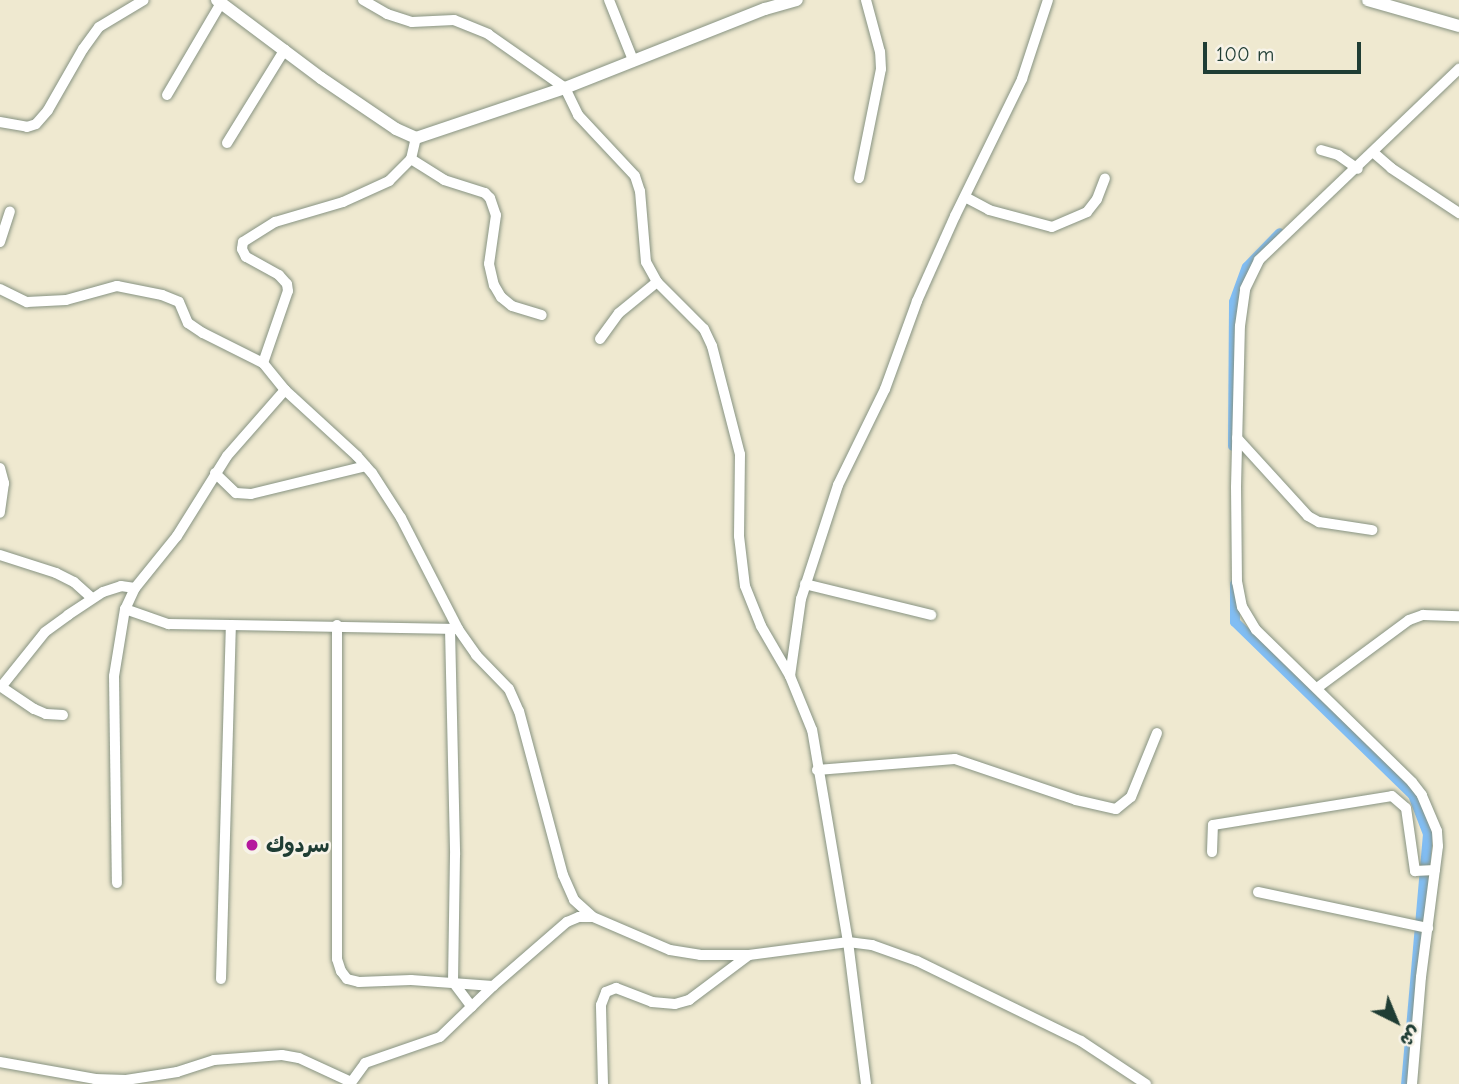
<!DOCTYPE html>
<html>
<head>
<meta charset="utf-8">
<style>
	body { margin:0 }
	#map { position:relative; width:1459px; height:1084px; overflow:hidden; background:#efe9d0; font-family:"Comic Neue","Playpen Sans Arabic",sans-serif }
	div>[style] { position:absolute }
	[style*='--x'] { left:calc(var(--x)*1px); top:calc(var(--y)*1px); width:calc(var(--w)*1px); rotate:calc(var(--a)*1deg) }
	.canal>* { height:10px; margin:-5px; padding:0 5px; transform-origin:5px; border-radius:5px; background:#81bdf3 }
	.roads { filter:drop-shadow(0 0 2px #879382) drop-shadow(0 0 2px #879382) }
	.minor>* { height:10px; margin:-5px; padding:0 5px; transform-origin:5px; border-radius:5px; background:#fff }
	.secondary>* { height:12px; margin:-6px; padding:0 6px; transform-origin:6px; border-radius:6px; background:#fff }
	.dots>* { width:19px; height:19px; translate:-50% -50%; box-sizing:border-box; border:4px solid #f7f3e8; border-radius:50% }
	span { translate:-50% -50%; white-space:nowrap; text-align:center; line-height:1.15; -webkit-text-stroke:5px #f7f3e8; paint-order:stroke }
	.poi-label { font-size:21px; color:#1f3d34; font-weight:700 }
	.left { translate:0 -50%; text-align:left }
	.north { position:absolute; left:1361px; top:986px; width:70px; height:70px; -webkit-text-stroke:5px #f7f3e8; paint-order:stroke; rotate:137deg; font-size:19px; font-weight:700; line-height:28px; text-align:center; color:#1f3d34 }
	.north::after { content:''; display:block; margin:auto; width:24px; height:32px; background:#1f3d34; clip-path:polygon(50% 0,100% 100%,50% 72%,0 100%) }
	.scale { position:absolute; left:1203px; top:42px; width:158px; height:32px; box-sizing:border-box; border:4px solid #1f3d34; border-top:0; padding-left:9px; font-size:21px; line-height:24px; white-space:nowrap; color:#1f3d34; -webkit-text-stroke:5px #f7f3e8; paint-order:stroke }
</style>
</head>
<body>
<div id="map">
	<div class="canal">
		<i style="--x:1233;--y:446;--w:144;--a:-89.6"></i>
		<i style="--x:1234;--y:302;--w:37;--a:-70"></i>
		<i style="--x:1247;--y:267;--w:47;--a:-45.9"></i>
		<i style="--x:1235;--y:584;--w:38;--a:90"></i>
		<i style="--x:1235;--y:622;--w:248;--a:44.2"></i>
		<i style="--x:1413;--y:795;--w:42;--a:69"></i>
		<i style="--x:1428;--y:834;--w:251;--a:95"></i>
	</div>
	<div class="roads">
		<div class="minor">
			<i style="--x:363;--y:0;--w:28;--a:30"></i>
			<i style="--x:387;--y:14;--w:26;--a:18"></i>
			<i style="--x:412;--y:22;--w:42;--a:-2.7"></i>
			<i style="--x:454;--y:20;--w:37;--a:22"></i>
			<i style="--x:488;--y:34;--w:94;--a:35"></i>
			<i style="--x:565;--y:88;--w:30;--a:64"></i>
			<i style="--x:578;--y:115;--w:83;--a:46.9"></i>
			<i style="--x:635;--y:176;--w:16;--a:72"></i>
			<i style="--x:640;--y:191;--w:71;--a:85.2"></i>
			<i style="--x:646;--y:262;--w:23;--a:61"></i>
			<i style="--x:657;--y:282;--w:66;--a:45"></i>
			<i style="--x:704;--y:329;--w:19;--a:65"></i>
			<i style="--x:712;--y:346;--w:112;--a:75.5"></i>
			<i style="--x:740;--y:454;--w:82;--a:90.7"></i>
			<i style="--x:739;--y:536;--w:50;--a:83.2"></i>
			<i style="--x:745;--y:586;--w:43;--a:68.2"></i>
			<i style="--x:761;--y:626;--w:58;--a:59.9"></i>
			<i style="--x:609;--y:0;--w:65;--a:68.2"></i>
			<i style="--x:167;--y:95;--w:107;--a:-59.6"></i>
			<i style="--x:0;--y:122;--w:27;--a:10"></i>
			<i style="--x:27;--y:127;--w:9;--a:-18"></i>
			<i style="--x:36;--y:124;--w:18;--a:-49"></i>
			<i style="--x:48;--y:110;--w:70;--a:-60.2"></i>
			<i style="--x:83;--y:49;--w:27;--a:-54"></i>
			<i style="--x:99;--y:27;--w:52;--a:-31"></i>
			<i style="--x:227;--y:143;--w:110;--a:-58.3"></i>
			<i style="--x:1321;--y:150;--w:18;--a:16"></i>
			<i style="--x:1338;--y:155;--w:24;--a:35"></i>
			<i style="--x:1374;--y:153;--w:23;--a:41"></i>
			<i style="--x:1391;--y:168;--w:82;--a:33.5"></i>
			<i style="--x:411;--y:159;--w:39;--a:32"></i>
			<i style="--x:444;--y:180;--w:43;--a:17.6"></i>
			<i style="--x:485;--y:193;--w:7;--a:45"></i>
			<i style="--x:490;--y:198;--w:18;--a:71"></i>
			<i style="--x:496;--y:215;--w:49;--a:98.1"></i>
			<i style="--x:489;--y:264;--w:22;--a:77"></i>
			<i style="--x:494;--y:285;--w:14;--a:60"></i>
			<i style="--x:501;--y:297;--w:14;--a:39"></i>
			<i style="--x:512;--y:306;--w:31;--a:17"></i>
			<i style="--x:859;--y:178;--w:111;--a:-78.6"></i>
			<i style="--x:881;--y:69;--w:17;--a:-93"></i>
			<i style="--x:880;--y:52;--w:54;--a:-105.1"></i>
			<i style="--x:965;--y:197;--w:27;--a:28"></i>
			<i style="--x:989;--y:210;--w:65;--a:15.1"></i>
			<i style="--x:1052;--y:227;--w:38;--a:-23"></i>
			<i style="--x:1087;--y:212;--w:16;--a:-52"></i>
			<i style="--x:1097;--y:199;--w:22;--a:-69"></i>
			<i style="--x:0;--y:242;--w:32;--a:-72"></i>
			<i style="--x:0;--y:289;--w:30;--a:26"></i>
			<i style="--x:27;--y:302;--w:39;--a:-3"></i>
			<i style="--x:66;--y:300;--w:53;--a:-15.4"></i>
			<i style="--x:117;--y:286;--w:46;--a:11.3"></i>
			<i style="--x:162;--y:295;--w:18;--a:22"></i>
			<i style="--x:179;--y:302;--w:23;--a:67"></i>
			<i style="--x:188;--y:323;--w:18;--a:34"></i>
			<i style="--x:203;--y:333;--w:67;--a:26.6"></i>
			<i style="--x:600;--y:339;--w:32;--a:-54"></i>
			<i style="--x:619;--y:313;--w:49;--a:-39.2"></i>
			<i style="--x:285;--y:390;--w:98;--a:42.5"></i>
			<i style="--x:357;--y:456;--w:23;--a:49"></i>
			<i style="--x:372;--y:473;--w:54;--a:57.2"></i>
			<i style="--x:401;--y:518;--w:125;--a:62.8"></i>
			<i style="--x:1237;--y:438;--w:105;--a:47.7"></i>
			<i style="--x:1308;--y:516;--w:13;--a:29"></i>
			<i style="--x:1319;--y:522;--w:54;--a:8.6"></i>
			<i style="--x:0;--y:468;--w:16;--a:75"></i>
			<i style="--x:4;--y:483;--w:30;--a:98"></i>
			<i style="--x:215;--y:473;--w:29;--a:44"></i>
			<i style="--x:236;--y:493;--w:15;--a:4"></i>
			<i style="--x:251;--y:494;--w:118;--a:-13.7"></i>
			<i style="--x:0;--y:555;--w:59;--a:17.8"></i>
			<i style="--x:56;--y:573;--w:20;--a:27"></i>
			<i style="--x:74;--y:582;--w:24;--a:42"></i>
			<i style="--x:805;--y:584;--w:130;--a:13.8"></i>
			<i style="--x:135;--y:588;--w:67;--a:-51.1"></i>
			<i style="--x:177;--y:536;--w:94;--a:-58"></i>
			<i style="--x:227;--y:456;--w:88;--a:-48.7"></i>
			<i style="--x:285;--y:390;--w:35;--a:-129"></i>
			<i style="--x:263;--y:363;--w:76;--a:-70.9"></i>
			<i style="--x:288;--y:291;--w:7;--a:-98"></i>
			<i style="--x:287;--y:284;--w:12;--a:-132"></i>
			<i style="--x:279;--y:275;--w:38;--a:-151"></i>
			<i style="--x:246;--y:257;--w:9;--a:-117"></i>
			<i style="--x:242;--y:249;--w:7;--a:-82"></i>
			<i style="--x:243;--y:242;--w:38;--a:-32"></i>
			<i style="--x:275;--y:222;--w:71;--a:-16.4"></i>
			<i style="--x:343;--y:202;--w:51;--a:-24.5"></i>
			<i style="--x:389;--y:181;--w:31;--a:-45"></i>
			<i style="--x:411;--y:159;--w:22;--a:-77"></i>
			<i style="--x:125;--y:609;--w:46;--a:19.2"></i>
			<i style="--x:168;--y:624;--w:63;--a:0.9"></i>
			<i style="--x:337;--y:625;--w:334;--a:90"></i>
			<i style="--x:337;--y:959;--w:13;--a:72"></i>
			<i style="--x:341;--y:971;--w:10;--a:53"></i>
			<i style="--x:347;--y:979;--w:12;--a:14"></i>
			<i style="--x:359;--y:982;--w:52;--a:-2.2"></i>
			<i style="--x:411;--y:980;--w:82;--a:4.2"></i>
			<i style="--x:450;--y:629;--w:226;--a:88.7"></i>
			<i style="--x:455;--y:855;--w:127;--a:90.9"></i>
			<i style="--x:453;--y:982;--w:31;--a:53"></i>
			<i style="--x:1317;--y:688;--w:114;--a:-36.5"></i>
			<i style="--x:1409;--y:620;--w:15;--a:-20"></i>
			<i style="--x:1423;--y:615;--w:36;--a:2"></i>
			<i style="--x:63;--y:715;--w:17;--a:-177"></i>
			<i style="--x:46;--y:714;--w:13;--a:-157"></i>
			<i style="--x:34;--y:709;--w:40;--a:-146"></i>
			<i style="--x:1;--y:687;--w:70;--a:-51.3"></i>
			<i style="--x:45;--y:632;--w:29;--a:-36"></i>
			<i style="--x:68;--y:615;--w:42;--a:-33.3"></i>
			<i style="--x:103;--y:592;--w:19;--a:-18"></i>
			<i style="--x:121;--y:586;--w:14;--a:8"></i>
			<i style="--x:135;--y:588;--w:23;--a:115"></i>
			<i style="--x:125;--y:609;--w:68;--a:99.3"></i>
			<i style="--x:114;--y:676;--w:207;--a:89.2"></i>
			<i style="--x:817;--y:770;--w:138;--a:-4.6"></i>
			<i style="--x:955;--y:759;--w:128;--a:18.7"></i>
			<i style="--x:1076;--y:800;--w:41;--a:12.7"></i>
			<i style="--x:1116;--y:809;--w:19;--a:-39"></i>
			<i style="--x:1131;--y:797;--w:69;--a:-67.9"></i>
			<i style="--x:1212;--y:852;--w:27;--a:-88"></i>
			<i style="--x:1213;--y:825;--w:181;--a:-9.2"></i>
			<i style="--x:1392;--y:796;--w:18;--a:41"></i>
			<i style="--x:1406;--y:808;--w:64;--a:81.9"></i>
			<i style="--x:1415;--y:871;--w:20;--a:-3"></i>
			<i style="--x:1258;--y:892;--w:174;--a:12"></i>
			<i style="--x:221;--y:979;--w:354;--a:-88.4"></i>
			<i style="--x:231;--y:625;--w:227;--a:1"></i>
			<i style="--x:458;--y:629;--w:32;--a:55"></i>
			<i style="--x:476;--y:655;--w:47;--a:45.9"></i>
			<i style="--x:509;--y:689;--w:24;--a:66"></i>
			<i style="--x:519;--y:711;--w:170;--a:75"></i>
			<i style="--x:563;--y:875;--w:27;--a:66"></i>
			<i style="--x:574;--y:900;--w:25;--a:42"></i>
			<i style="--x:593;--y:917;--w:84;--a:23.2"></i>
			<i style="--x:670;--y:950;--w:30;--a:9"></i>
			<i style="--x:700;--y:955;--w:49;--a:0"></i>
			<i style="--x:749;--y:955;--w:100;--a:-7.5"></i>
			<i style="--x:848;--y:942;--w:24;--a:7"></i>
			<i style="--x:872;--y:945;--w:48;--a:19.6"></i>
			<i style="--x:917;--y:961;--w:182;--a:26"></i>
			<i style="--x:1081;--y:1041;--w:78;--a:33.5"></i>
			<i style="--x:0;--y:1062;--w:97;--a:10.1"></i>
			<i style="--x:95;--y:1079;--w:31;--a:2"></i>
			<i style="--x:126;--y:1080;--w:52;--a:-8.9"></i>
			<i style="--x:177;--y:1072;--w:39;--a:-18"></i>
			<i style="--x:214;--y:1060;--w:68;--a:-4.2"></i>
			<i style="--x:282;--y:1055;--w:17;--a:10"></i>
			<i style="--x:299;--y:1058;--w:57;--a:24.8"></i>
			<i style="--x:350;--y:1084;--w:26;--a:-54"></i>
			<i style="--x:365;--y:1063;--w:79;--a:-19.1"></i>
			<i style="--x:440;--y:1037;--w:74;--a:-43.9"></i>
			<i style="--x:493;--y:986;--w:98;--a:-40.9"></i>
			<i style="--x:567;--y:922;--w:13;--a:-23"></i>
			<i style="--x:579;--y:917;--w:13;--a:0"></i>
			<i style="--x:603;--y:1084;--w:79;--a:-91.5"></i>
			<i style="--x:601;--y:1005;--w:14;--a:-69"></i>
			<i style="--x:606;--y:992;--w:11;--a:-22"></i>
			<i style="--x:616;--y:988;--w:39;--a:21"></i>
			<i style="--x:652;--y:1002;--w:23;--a:5"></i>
			<i style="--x:675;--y:1004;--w:15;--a:-16"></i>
			<i style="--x:689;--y:1000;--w:75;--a:-36.9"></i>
			<i style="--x:866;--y:1084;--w:143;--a:-97.2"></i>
			<i style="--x:848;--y:942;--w:215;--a:-99.6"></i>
			<i style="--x:812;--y:730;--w:58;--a:-112.2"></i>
			<i style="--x:790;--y:676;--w:78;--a:-81.9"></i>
			<i style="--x:801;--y:599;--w:120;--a:-72"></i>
			<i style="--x:838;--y:485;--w:107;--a:-63.9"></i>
			<i style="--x:885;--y:389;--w:94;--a:-70"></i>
			<i style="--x:917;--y:301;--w:93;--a:-65.9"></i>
			<i style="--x:955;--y:216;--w:153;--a:-63.9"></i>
			<i style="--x:1022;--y:79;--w:83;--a:-71.8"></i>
			<i style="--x:1412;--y:1084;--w:107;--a:-85.2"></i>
			<i style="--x:1421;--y:977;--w:132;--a:-82.6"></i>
			<i style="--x:1438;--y:846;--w:15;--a:-94"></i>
			<i style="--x:1437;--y:831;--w:39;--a:-113"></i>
			<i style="--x:1422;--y:795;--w:16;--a:-128"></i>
			<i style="--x:1412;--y:782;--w:218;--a:-135.7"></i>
			<i style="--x:1256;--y:630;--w:27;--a:-121"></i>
			<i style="--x:1242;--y:607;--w:25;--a:-101"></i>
			<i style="--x:1237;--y:582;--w:95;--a:-90.6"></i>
			<i style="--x:1236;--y:487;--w:161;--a:-88.6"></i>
			<i style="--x:1240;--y:326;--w:37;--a:-82"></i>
			<i style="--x:1245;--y:289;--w:32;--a:-64"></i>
			<i style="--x:1259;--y:260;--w:277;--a:-43.7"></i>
		</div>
		<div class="secondary">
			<i style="--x:217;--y:0;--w:130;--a:36.9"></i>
			<i style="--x:321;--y:78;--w:91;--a:34.2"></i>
			<i style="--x:396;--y:129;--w:22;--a:24"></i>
			<i style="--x:416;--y:138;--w:157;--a:-18.6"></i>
			<i style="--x:565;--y:88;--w:215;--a:-21.6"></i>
			<i style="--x:765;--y:9;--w:33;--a:-16"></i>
			<i style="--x:1368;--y:0;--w:95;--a:15.9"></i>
		</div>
	</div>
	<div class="dots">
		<i style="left:252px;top:845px;background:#b5179e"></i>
	</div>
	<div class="poi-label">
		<span class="left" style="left:266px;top:845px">سردوك</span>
	</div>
	<div class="north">ش</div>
	<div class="scale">100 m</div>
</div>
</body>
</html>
